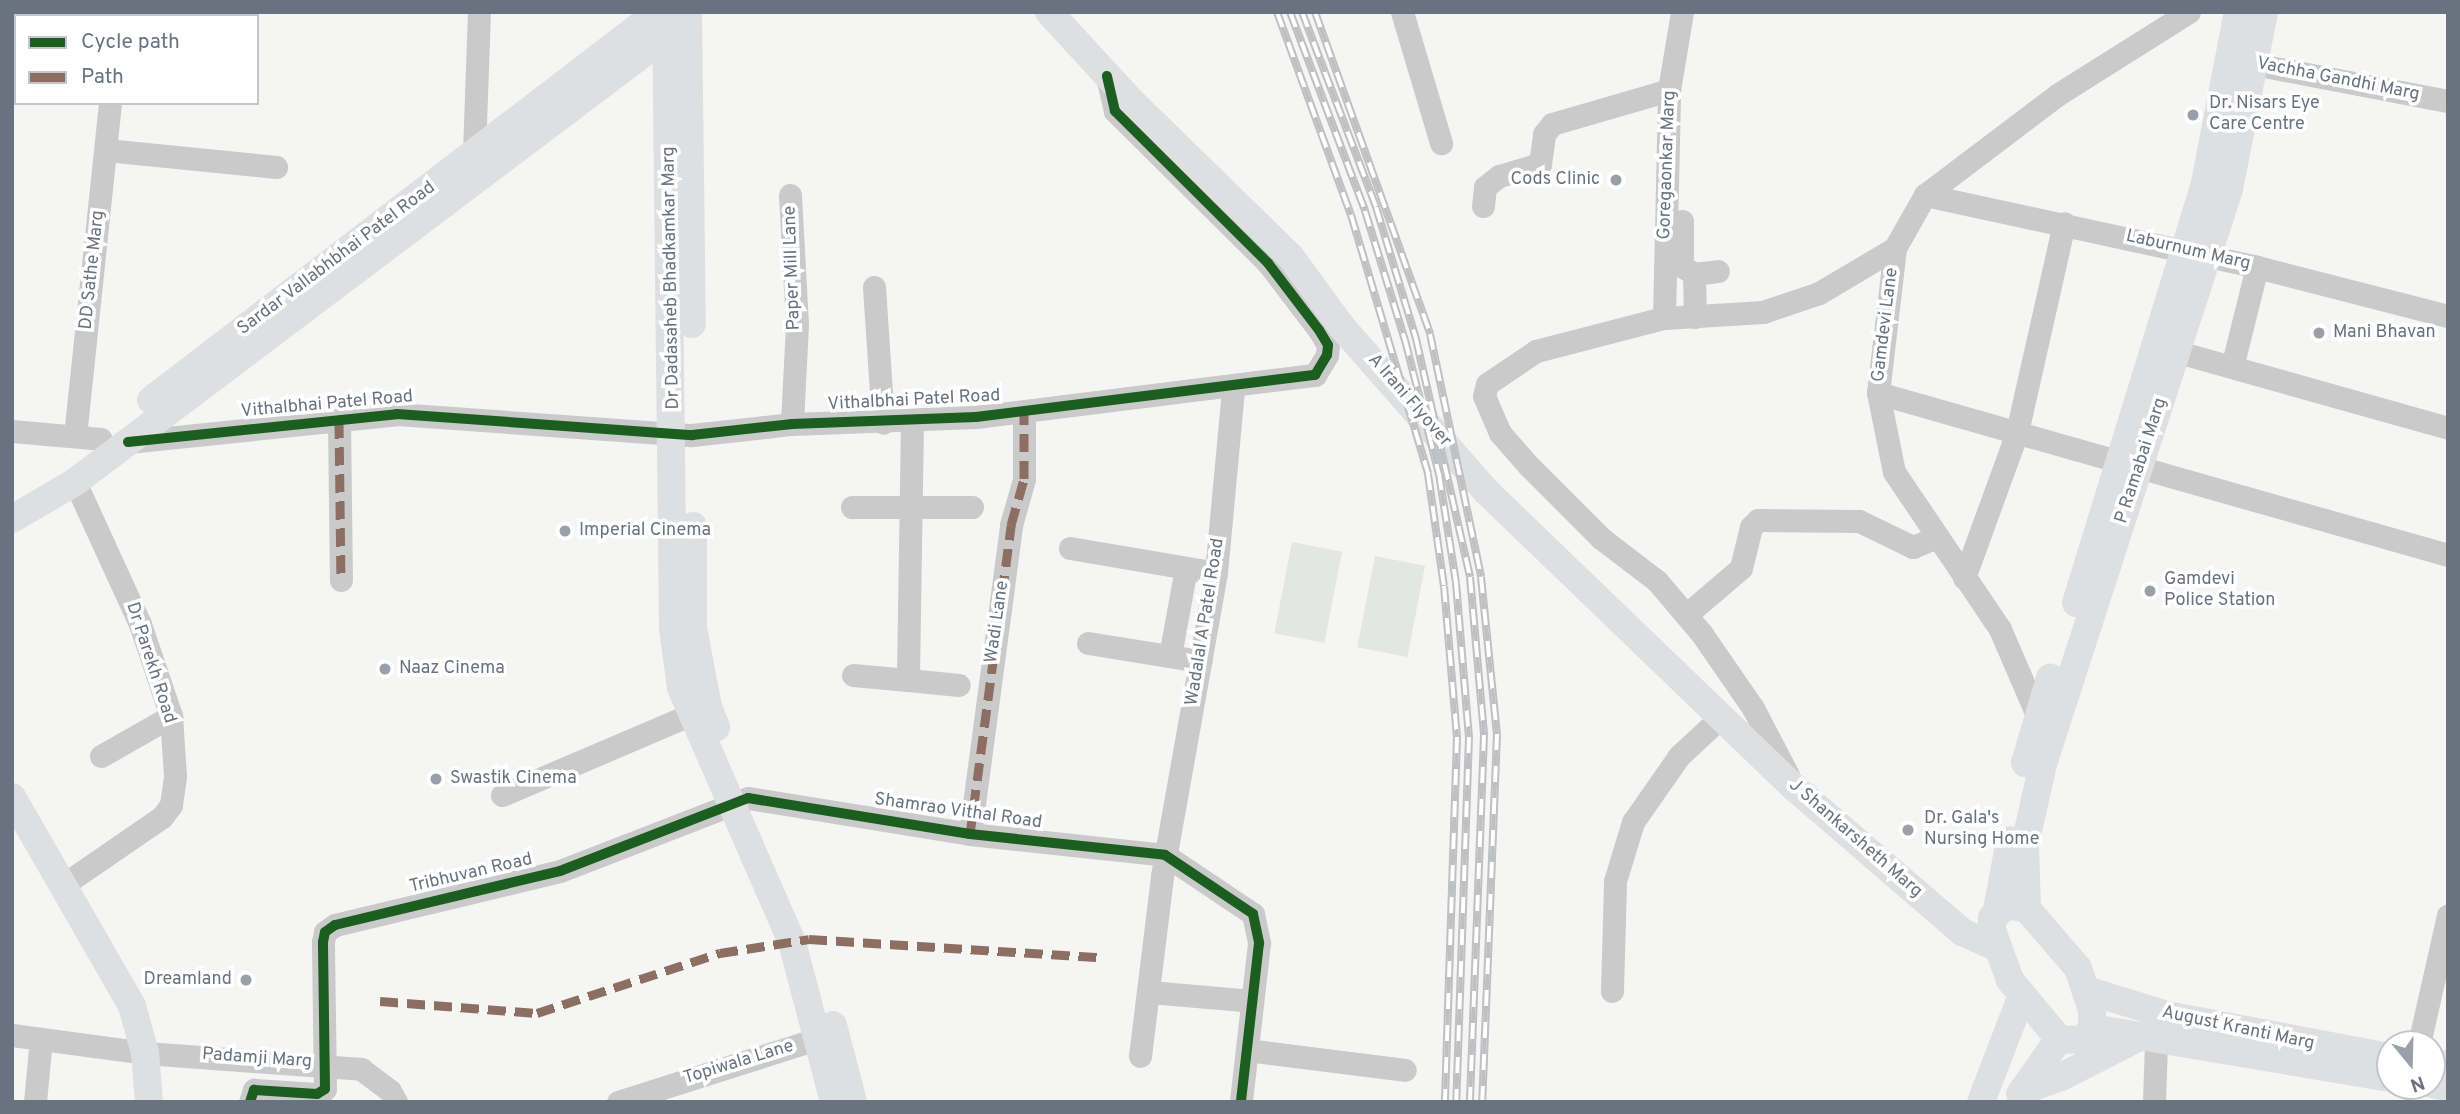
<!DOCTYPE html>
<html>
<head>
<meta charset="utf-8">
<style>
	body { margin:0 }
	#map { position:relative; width:2460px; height:1114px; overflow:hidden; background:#f5f5f4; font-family:Overpass,sans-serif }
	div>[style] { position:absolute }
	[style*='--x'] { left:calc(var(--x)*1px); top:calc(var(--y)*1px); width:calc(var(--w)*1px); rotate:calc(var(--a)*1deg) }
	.green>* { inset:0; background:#e3e6e2; transform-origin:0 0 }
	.minor>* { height:23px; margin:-11.5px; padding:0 11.5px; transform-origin:11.5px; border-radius:11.5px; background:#cacacb }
	.major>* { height:28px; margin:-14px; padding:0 14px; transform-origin:14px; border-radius:14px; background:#dedfe0 }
	.rail>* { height:8px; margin-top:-4px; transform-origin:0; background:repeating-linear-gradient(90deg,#fff 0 16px,#bfc0c2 0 32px); box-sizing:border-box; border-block:2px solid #bfc0c2 }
	.quiet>* { height:9px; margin-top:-4.5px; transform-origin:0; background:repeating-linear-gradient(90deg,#8d6e63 0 18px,transparent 0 27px) }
	.cycleway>* { height:10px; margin:-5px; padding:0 5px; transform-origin:5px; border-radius:5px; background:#1b5e20 }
	.dots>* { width:19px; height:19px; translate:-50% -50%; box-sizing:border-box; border:4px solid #fff; border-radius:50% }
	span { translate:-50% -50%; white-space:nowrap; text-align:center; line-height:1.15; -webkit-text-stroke:7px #fff; paint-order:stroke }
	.street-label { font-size:18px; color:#697380 }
	.poi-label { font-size:18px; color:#697380 }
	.left { translate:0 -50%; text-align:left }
	.right { translate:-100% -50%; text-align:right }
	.frame { position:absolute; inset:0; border:14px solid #697380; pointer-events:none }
	.legend { position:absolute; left:14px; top:14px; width:245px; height:91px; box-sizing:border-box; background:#fff; border:2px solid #c3c7cc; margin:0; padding:9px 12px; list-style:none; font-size:21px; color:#697380 }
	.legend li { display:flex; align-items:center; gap:14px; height:35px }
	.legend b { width:35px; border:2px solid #c3c7cc }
	.north { position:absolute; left:2376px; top:1030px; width:70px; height:70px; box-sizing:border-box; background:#fff; border:2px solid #c3c7cc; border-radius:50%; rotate:161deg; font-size:19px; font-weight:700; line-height:28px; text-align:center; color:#697380 }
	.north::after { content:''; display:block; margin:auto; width:24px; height:32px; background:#9aa0a9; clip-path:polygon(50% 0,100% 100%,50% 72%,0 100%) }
</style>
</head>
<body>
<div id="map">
	<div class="green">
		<i style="left:1292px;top:542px;width:51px;height:93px;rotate:11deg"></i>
		<i style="left:1375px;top:556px;width:51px;height:93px;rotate:11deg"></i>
	</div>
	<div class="minor">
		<i style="--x:1402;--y:12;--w:137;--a:73.4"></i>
		<i style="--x:121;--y:16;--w:4;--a:-90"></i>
		<i style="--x:211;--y:16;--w:4;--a:-76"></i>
		<i style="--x:2238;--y:61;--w:214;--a:10.8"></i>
		<i style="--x:106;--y:150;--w:171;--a:5.7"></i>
		<i style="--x:474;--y:154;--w:142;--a:-88"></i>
		<i style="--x:790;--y:195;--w:129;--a:86.9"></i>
		<i style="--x:797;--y:324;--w:100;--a:92.9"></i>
		<i style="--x:1925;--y:195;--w:340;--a:12.2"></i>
		<i style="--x:2257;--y:267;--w:197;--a:14.4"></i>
		<i style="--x:1483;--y:206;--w:19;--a:-84"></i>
		<i style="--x:1485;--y:187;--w:18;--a:-38"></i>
		<i style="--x:1499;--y:176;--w:43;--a:-16.3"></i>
		<i style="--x:1540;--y:164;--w:30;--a:-82"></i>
		<i style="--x:1544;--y:134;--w:13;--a:-51"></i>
		<i style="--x:1552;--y:124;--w:122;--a:-16.2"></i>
		<i style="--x:1682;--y:221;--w:45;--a:90"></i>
		<i style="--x:1682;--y:266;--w:14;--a:34"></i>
		<i style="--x:1694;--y:274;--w:24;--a:-7"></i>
		<i style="--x:1694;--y:274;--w:43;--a:88.7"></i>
		<i style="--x:874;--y:287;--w:136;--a:86.2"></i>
		<i style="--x:1664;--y:318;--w:228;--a:-88.7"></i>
		<i style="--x:1669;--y:90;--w:79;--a:-80.5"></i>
		<i style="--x:2178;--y:352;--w:280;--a:15.7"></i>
		<i style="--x:2234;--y:359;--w:95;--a:-76"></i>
		<i style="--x:1878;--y:393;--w:593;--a:15.87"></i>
		<i style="--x:339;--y:420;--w:160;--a:89.3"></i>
		<i style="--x:912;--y:421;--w:259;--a:90.9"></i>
		<i style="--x:908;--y:680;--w:51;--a:5.6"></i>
		<i style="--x:12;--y:431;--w:89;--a:5.1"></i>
		<i style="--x:75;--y:436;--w:335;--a:-84"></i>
		<i style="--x:128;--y:442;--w:270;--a:-5.9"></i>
		<i style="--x:397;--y:414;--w:296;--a:4.1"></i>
		<i style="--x:692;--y:435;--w:101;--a:-6.3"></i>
		<i style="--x:792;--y:424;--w:184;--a:-2.2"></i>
		<i style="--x:976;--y:417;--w:342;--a:-7.1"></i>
		<i style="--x:1315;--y:375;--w:23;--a:-59"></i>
		<i style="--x:1327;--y:355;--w:10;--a:-84"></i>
		<i style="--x:1328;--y:345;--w:17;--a:-121"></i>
		<i style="--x:1319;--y:330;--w:84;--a:-127.3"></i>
		<i style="--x:1268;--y:263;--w:216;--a:-135.2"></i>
		<i style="--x:1115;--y:111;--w:36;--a:-103"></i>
		<i style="--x:852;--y:507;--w:120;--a:0"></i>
		<i style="--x:1070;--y:548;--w:148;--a:9.7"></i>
		<i style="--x:1964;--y:578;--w:155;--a:-70"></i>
		<i style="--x:2017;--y:432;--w:214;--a:-77.3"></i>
		<i style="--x:1686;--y:615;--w:72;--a:-40.5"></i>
		<i style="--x:1741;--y:568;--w:42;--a:-76.3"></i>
		<i style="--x:1751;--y:527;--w:10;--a:-45"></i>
		<i style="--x:1758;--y:520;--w:101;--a:0.6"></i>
		<i style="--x:1859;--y:521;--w:60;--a:25.7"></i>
		<i style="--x:1913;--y:547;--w:26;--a:-23"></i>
		<i style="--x:1088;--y:643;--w:114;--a:9.1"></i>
		<i style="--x:1170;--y:656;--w:89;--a:-79.7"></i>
		<i style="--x:853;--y:675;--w:55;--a:5.2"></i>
		<i style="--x:2043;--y:729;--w:109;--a:-113.3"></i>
		<i style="--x:2000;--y:629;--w:189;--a:-124"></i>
		<i style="--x:1894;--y:472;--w:81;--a:-101.4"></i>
		<i style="--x:1878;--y:393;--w:146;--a:-83.3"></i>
		<i style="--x:1895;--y:248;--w:61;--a:-60.5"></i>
		<i style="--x:1925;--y:195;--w:166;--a:-37.1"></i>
		<i style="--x:2057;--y:95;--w:156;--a:-32.2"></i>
		<i style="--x:101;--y:756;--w:81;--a:-29.7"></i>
		<i style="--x:1788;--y:775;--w:76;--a:-117.6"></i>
		<i style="--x:1753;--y:708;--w:90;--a:-124.6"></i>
		<i style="--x:1702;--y:634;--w:70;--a:-130.3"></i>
		<i style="--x:1657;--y:581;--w:71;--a:-142.5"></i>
		<i style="--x:1601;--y:538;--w:103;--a:-135"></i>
		<i style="--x:1528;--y:465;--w:43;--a:-131.2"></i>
		<i style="--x:1500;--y:433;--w:40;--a:-113.4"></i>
		<i style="--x:1484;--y:396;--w:12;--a:-76"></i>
		<i style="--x:1487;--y:384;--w:59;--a:-34"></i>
		<i style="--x:1536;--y:351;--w:132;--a:-14.5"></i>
		<i style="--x:1664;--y:318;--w:99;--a:-3.5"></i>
		<i style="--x:1763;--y:312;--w:59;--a:-18.7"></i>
		<i style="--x:1819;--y:293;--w:88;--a:-30.6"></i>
		<i style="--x:502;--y:795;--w:207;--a:-23.1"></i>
		<i style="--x:970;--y:834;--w:312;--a:-82.4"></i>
		<i style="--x:1011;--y:525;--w:48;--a:-74.2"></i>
		<i style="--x:1024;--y:479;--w:67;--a:-90"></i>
		<i style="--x:63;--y:885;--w:120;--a:-34.5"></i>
		<i style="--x:162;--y:817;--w:15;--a:-53"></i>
		<i style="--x:171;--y:805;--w:29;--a:-82"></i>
		<i style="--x:175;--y:776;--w:60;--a:-93.8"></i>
		<i style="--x:171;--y:716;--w:97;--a:-108.6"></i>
		<i style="--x:140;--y:624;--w:156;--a:-114.6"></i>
		<i style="--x:1612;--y:991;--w:110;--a:-88.4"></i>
		<i style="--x:1615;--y:881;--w:62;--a:-73"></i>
		<i style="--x:1633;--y:822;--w:80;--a:-55.1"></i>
		<i style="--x:1679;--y:756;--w:59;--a:-42.9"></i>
		<i style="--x:1150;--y:992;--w:102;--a:5"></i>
		<i style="--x:12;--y:1035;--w:134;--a:7.7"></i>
		<i style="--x:145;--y:1053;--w:217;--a:4.2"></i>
		<i style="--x:361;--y:1069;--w:36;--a:37"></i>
		<i style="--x:390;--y:1091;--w:13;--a:61"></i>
		<i style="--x:2419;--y:1044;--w:132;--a:-77.3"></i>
		<i style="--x:1247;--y:1050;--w:159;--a:7.2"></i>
		<i style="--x:1140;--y:1056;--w:181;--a:-83"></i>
		<i style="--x:1162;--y:876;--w:308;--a:-79.9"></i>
		<i style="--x:1216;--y:573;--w:186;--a:-84.7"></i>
		<i style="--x:35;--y:1102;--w:63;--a:-84.6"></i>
		<i style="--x:250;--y:1102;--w:13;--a:-72"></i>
		<i style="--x:254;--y:1090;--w:63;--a:3.6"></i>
		<i style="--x:317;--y:1094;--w:9;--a:-32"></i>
		<i style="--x:325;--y:1089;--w:147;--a:-90.8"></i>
		<i style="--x:323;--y:942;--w:10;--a:-79"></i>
		<i style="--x:325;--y:932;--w:12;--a:-35"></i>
		<i style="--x:335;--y:925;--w:231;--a:-13.5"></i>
		<i style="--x:560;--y:871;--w:202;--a:-21.2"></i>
		<i style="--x:748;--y:798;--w:225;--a:9.2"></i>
		<i style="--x:970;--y:834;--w:196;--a:6.1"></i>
		<i style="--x:1165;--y:855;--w:106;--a:33.8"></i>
		<i style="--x:1253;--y:914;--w:30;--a:78"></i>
		<i style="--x:1259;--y:943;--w:160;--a:96.5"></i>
		<i style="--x:618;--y:1102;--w:212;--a:-17.6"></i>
		<i style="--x:2154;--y:1102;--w:61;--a:-88.1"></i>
	</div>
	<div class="major">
		<i style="--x:666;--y:12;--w:616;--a:89.35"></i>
		<i style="--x:673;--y:628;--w:61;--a:82.4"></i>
		<i style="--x:681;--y:688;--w:277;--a:66.4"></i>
		<i style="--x:792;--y:942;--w:165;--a:75.3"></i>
		<i style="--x:688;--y:12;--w:312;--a:89.3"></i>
		<i style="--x:1049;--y:12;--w:120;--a:47.4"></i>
		<i style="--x:1130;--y:100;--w:223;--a:44.3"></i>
		<i style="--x:1290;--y:256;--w:87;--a:53.9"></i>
		<i style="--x:1341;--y:326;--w:220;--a:48.7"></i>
		<i style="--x:1486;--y:491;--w:430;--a:43.9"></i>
		<i style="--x:1796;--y:789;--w:219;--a:40.7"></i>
		<i style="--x:1962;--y:932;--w:39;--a:24"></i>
		<i style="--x:151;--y:400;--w:638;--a:-37.43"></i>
		<i style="--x:12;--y:519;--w:73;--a:-30.4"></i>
		<i style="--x:75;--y:482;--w:754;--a:-37.02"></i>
		<i style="--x:693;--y:526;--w:102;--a:90"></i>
		<i style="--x:693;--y:628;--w:80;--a:79.2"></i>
		<i style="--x:708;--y:707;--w:22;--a:68"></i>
		<i style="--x:2076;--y:603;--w:439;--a:-72.9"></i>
		<i style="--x:2205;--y:183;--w:174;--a:-79.1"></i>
		<i style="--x:2025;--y:763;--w:89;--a:-73.6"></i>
		<i style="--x:12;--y:797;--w:241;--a:60.1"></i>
		<i style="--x:132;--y:1006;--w:49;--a:74.5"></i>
		<i style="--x:145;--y:1053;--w:49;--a:85.3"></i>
		<i style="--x:2007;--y:905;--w:20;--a:11"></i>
		<i style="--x:2027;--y:909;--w:78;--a:49.2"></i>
		<i style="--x:2078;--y:968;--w:44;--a:71.6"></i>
		<i style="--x:2092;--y:1010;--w:18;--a:90"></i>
		<i style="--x:2092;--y:1028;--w:15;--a:127"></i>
		<i style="--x:2083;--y:1040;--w:24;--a:-178"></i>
		<i style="--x:2059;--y:1039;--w:77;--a:-129.7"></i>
		<i style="--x:2010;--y:980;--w:53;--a:-109.8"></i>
		<i style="--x:1992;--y:930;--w:12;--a:-90"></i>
		<i style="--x:1992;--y:918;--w:20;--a:-41"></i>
		<i style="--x:2027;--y:909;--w:65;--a:-91.8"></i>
		<i style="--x:2025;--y:844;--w:82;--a:-77.3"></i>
		<i style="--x:2043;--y:764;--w:604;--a:-72.07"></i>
		<i style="--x:2229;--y:189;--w:180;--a:-78.8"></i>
		<i style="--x:1997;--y:910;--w:71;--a:-79.5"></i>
		<i style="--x:2089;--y:991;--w:82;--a:17.1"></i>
		<i style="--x:2167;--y:1015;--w:227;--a:10.7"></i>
		<i style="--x:833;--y:1025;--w:80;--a:75.4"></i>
		<i style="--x:2092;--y:1028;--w:302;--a:9.5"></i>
		<i style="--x:2432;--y:1063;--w:16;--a:7"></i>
		<i style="--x:2432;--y:1084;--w:16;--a:11"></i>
		<i style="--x:2022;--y:1091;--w:41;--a:-19.7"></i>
		<i style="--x:2061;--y:1077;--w:86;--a:-26.9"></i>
		<i style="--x:2020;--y:1094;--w:67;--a:-54.7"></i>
		<i style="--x:1981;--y:1102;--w:111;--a:-69"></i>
	</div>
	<div class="rail">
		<i style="--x:1277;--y:12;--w:216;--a:70"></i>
		<i style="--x:1351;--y:215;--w:270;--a:73.4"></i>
		<i style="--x:1428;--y:474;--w:113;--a:81.9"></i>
		<i style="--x:1444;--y:586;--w:152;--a:85.1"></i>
		<i style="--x:1457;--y:737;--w:365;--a:91.9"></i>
		<i style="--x:1290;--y:12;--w:213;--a:69.3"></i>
		<i style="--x:1365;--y:211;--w:135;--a:72.8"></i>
		<i style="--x:1405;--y:340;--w:138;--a:75.8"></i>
		<i style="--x:1439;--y:474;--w:110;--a:81.1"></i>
		<i style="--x:1456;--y:583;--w:155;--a:85.2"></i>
		<i style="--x:1469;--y:737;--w:365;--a:92"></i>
		<i style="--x:1302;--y:12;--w:209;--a:69.2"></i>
		<i style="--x:1376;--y:207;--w:138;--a:73.1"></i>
		<i style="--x:1416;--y:339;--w:244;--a:77.2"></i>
		<i style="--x:1470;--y:577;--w:159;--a:84.9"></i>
		<i style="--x:1484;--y:735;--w:367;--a:92.2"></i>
		<i style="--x:1315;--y:12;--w:342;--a:70.3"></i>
		<i style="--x:1430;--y:334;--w:248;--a:78.1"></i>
		<i style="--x:1481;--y:577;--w:158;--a:84.2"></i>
		<i style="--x:1497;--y:734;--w:368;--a:92.3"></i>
	</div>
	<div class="quiet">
		<i style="--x:339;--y:420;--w:160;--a:89.3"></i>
		<i style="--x:970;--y:834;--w:312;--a:-82.4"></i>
		<i style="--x:1011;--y:525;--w:48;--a:-74.2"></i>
		<i style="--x:1024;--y:479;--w:67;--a:-90"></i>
		<i style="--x:380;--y:1001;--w:157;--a:4.4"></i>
		<i style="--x:537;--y:1013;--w:193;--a:-18.2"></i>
		<i style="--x:720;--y:953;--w:90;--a:-8.9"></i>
		<i style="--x:809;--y:939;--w:291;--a:3.6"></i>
	</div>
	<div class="cycleway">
		<i style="--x:128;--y:442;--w:270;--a:-5.9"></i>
		<i style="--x:397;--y:414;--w:296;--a:4.1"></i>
		<i style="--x:692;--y:435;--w:101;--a:-6.3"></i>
		<i style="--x:792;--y:424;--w:184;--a:-2.2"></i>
		<i style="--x:976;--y:417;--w:342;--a:-7.1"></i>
		<i style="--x:1315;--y:375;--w:23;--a:-59"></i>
		<i style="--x:1327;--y:355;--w:10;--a:-84"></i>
		<i style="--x:1328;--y:345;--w:17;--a:-121"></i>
		<i style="--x:1319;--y:330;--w:84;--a:-127.3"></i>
		<i style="--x:1268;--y:263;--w:216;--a:-135.2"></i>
		<i style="--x:1115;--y:111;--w:36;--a:-103"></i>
		<i style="--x:250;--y:1102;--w:13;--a:-72"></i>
		<i style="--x:254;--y:1090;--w:63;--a:3.6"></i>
		<i style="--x:317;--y:1094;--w:9;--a:-32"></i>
		<i style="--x:325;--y:1089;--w:147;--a:-90.8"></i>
		<i style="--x:323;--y:942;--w:10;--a:-79"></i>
		<i style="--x:325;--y:932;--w:12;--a:-35"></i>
		<i style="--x:335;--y:925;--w:231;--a:-13.5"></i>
		<i style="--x:560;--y:871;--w:202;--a:-21.2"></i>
		<i style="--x:748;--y:798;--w:225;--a:9.2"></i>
		<i style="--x:970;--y:834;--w:196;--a:6.1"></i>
		<i style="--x:1165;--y:855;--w:106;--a:33.8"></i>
		<i style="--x:1253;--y:914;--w:30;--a:78"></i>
		<i style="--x:1259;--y:943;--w:160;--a:96.5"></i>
	</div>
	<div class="dots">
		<i style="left:2193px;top:115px;background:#9aa0a9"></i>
		<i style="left:1616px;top:180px;background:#9aa0a9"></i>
		<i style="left:2319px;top:333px;background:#9aa0a9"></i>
		<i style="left:565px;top:531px;background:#9aa0a9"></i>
		<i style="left:2150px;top:591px;background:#9aa0a9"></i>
		<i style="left:385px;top:669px;background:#9aa0a9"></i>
		<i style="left:436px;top:779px;background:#9aa0a9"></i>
		<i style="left:1908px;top:830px;background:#9aa0a9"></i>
		<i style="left:246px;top:980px;background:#9aa0a9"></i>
	</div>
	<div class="street-label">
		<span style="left:2338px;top:80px;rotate:11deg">Vachha Gandhi Marg</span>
		<span style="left:1668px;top:165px;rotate:-88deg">Goregaonkar Marg</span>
		<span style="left:2188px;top:251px;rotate:13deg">Laburnum Marg</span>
		<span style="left:337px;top:259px;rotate:-37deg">Sardar Vallabhbhai Patel Road</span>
		<span style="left:793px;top:268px;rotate:-92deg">Paper Mill Lane</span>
		<span style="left:93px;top:270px;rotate:-84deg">DD Sathe Marg</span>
		<span style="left:672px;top:278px;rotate:-91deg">Dr Dadasaheb Bhadkamkar Marg</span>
		<span style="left:1886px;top:325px;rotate:-83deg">Gamdevi Lane</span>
		<span style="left:914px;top:401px;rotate:-3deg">Vithalbhai Patel Road</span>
		<span style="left:1409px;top:401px;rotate:49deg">A Irani Flyover</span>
		<span style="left:327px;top:405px;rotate:-5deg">Vithalbhai Patel Road</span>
		<span style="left:2142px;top:461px;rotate:-72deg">P Ramabai Marg</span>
		<span style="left:998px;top:622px;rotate:-82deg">Wadi Lane</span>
		<span style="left:1206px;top:622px;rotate:-81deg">Wadalal A Patel Road</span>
		<span style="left:150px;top:663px;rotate:72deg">Dr Parekh Road</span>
		<span style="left:958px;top:812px;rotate:8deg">Shamrao Vithal Road</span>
		<span style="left:1855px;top:839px;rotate:41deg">J Shankarsheth Marg</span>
		<span style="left:471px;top:874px;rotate:-13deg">Tribhuvan Road</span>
		<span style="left:2238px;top:1029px;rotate:12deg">August Kranti Marg</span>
		<span style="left:257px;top:1059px;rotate:4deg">Padamji Marg</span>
		<span style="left:739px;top:1063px;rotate:-17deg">Topiwala Lane</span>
	</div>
	<div class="poi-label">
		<span class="left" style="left:2209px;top:115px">Dr. Nisars Eye<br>Care Centre</span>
		<span class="right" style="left:1600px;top:180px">Cods Clinic</span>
		<span class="left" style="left:2333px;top:333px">Mani Bhavan</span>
		<span class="left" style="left:579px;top:531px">Imperial Cinema</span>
		<span class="left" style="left:2164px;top:591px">Gamdevi<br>Police Station</span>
		<span class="left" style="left:399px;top:669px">Naaz Cinema</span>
		<span class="left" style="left:450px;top:779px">Swastik Cinema</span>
		<span class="left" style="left:1924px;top:830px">Dr. Gala's<br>Nursing Home</span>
		<span class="right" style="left:232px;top:980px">Dreamland</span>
	</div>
	<div class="frame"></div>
	<ul class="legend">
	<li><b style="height:9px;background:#1b5e20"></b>Cycle path</li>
	<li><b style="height:9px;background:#8d6e63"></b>Path</li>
	</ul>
	<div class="north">N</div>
</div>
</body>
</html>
